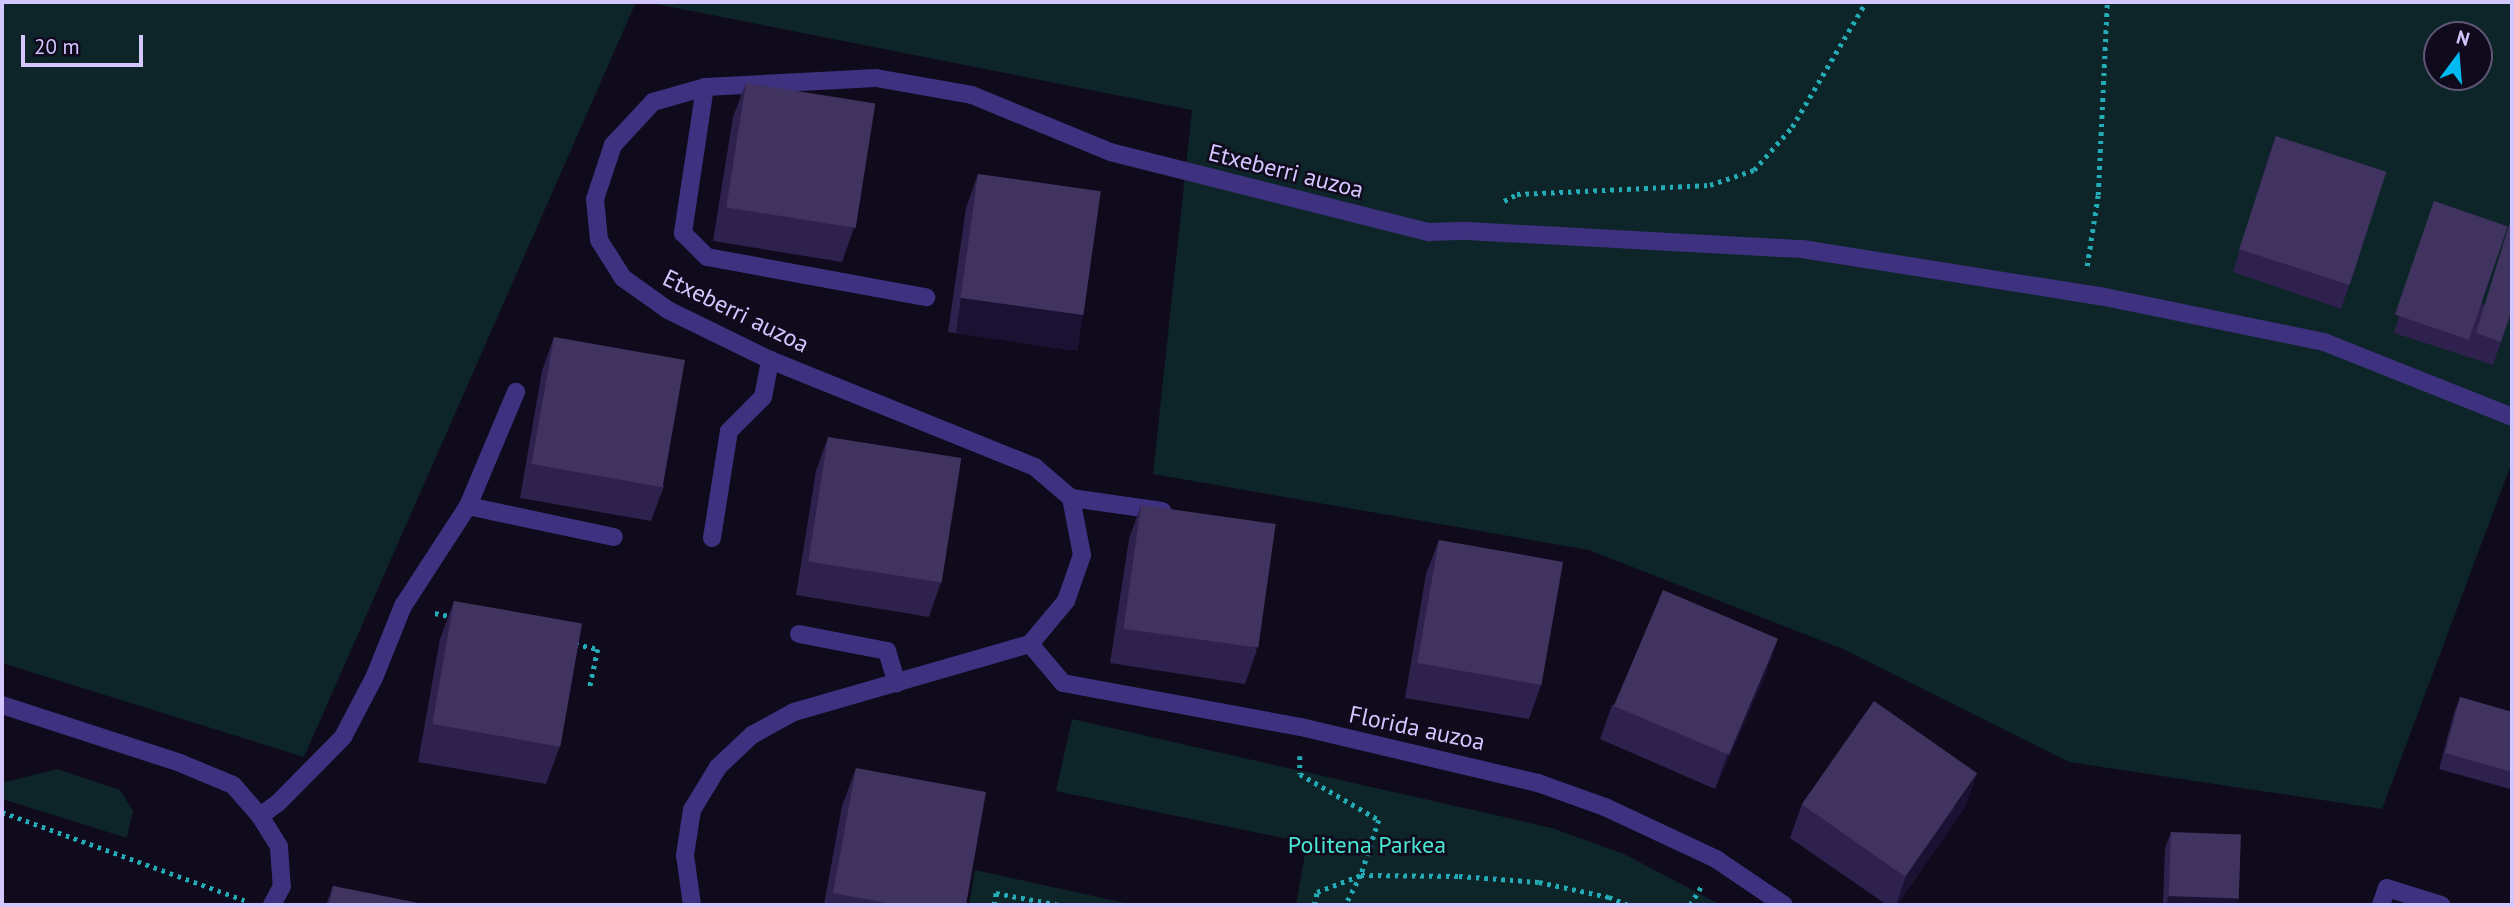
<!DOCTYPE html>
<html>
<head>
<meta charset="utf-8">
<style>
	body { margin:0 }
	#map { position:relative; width:2514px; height:907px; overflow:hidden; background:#100a1d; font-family:"PT Sans",sans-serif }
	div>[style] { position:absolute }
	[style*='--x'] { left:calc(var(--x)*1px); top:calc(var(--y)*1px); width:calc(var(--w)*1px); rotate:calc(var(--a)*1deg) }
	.green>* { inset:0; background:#0d2528 }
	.path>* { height:4.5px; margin-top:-2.25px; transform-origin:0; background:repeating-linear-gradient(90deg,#23acb6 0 3.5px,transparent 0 8.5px) }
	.minor>* { height:18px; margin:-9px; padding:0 9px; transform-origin:9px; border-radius:9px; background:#3e3180 }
	.wall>* { inset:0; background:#2f214d }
	.shaded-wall>* { inset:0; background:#1b1132; transform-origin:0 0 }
	.building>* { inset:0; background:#413360; transform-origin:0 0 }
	span { translate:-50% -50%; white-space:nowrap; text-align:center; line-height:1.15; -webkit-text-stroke:5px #100a1d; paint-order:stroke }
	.street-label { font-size:24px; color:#d4c6ff }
	.park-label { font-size:24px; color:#4ae7d4 }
	.frame { position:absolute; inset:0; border:4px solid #d4c6ff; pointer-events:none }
	.north { position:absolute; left:2423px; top:21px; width:70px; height:70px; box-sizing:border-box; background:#100a1d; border:2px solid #5e5577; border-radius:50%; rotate:16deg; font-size:19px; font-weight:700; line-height:28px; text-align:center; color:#d4c6ff }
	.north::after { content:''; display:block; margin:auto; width:24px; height:32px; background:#00baf1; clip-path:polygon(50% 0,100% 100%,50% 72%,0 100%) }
	.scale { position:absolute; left:21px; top:35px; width:122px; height:32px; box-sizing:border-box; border:4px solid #d4c6ff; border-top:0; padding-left:9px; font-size:21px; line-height:24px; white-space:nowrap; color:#d4c6ff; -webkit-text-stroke:5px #100a1d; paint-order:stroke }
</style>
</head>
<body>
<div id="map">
	<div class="green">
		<i style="clip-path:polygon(2px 2px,636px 2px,304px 757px,2px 663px)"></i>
		<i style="clip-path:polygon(evenodd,646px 2px,2512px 2px,2512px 462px,2382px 809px,2069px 762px,1843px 649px,1589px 550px,1153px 474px,1192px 110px,646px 2px,2437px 35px,2479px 35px,2479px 77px,2437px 77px,2437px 35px)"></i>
		<i style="clip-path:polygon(1072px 719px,1552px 828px,1624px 854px,1721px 905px,1296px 905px,1307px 843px,1056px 791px)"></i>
		<i style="clip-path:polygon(57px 769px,120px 790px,133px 811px,127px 838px,2px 799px,2px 783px)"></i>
		<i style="clip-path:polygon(975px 870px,1134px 905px,969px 905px)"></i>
	</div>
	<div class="path">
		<i style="--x:1504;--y:201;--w:15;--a:-28"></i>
		<i style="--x:1517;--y:194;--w:193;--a:-2.7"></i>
		<i style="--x:1710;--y:185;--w:46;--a:-18.8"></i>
		<i style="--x:1754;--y:170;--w:57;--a:-48.5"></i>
		<i style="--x:1792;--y:127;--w:145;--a:-59.4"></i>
		<i style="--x:2087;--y:266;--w:72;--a:-81.2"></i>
		<i style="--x:2098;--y:195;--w:193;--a:-87.3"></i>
		<i style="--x:435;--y:613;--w:19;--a:12"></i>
		<i style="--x:575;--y:644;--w:24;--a:12"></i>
		<i style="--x:598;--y:649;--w:39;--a:102"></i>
		<i style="--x:1300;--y:756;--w:18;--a:90"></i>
		<i style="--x:1300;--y:774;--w:91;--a:30.2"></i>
		<i style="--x:1379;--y:820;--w:58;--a:108.1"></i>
		<i style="--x:1361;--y:875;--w:34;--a:117"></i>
		<i style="--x:2;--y:812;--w:258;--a:20"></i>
		<i style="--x:994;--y:905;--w:12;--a:-81"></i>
		<i style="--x:996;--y:893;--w:64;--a:10.8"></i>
		<i style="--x:1314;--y:905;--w:13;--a:-77"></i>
		<i style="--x:1317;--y:892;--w:47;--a:-21.1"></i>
		<i style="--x:1361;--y:875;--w:98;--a:0.6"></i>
		<i style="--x:1459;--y:876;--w:80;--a:4.3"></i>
		<i style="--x:1539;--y:882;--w:72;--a:12.1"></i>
		<i style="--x:1609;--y:897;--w:22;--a:22"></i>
		<i style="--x:1690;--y:905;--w:23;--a:-59"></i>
	</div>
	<div class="minor">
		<i style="--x:705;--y:87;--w:148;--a:98.6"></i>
		<i style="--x:683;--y:233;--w:34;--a:45"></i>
		<i style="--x:707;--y:257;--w:223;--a:10.4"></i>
		<i style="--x:1071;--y:498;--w:92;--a:8.1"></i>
		<i style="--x:468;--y:506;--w:149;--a:12"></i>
		<i style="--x:712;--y:538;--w:108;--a:-81"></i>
		<i style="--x:729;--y:431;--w:48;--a:-45"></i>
		<i style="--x:763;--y:397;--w:38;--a:-79"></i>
		<i style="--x:799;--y:634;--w:90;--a:10.9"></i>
		<i style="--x:887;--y:651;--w:34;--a:73"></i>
		<i style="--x:1030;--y:644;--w:51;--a:49.8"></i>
		<i style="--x:1063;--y:683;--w:242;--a:10.5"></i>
		<i style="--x:1301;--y:727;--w:244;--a:13.3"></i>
		<i style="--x:1538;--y:783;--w:71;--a:19.7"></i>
		<i style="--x:1605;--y:807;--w:123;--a:25.1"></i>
		<i style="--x:1716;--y:859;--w:82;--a:34.1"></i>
		<i style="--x:2;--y:705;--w:187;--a:18"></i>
		<i style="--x:180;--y:763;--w:57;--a:22.5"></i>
		<i style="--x:233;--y:785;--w:41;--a:48.9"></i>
		<i style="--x:260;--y:816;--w:36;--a:58"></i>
		<i style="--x:279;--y:847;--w:39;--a:86"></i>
		<i style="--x:282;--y:886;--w:21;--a:118"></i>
		<i style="--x:260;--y:816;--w:22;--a:-36"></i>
		<i style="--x:278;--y:803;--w:93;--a:-45.4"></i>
		<i style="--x:343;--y:737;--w:67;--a:-62.3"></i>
		<i style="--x:374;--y:678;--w:78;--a:-68.1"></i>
		<i style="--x:403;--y:606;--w:119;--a:-57"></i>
		<i style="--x:468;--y:506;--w:124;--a:-67.2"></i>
		<i style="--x:692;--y:905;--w:50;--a:-98"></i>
		<i style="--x:685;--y:855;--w:46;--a:-81.2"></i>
		<i style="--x:692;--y:810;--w:50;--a:-58.8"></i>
		<i style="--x:718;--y:767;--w:47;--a:-43.3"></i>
		<i style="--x:752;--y:735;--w:48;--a:-28.7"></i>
		<i style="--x:794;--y:712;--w:246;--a:-16.1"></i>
		<i style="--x:1030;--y:644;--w:56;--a:-50.1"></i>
		<i style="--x:1066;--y:601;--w:49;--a:-70.8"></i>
		<i style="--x:1082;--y:555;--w:58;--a:-100.9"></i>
		<i style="--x:1071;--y:498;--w:48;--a:-139.3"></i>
		<i style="--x:1035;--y:467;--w:286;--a:-158"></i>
		<i style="--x:770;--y:360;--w:114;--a:-153.9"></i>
		<i style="--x:668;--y:310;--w:55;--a:-144.6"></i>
		<i style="--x:623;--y:278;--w:45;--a:-122.3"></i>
		<i style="--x:599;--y:240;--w:41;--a:-95.6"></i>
		<i style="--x:595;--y:199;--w:57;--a:-71.6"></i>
		<i style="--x:613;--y:145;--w:59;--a:-47.1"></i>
		<i style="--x:653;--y:102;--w:54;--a:-16.1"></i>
		<i style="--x:705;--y:87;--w:171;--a:-3"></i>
		<i style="--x:876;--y:78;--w:97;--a:10"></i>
		<i style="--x:972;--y:95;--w:149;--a:22.4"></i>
		<i style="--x:1110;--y:152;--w:329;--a:14.1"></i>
		<i style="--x:1429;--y:232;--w:38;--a:-2"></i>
		<i style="--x:1467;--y:231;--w:335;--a:3.1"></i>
		<i style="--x:1802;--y:249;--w:302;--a:9"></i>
		<i style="--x:2100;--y:296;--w:229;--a:11.6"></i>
		<i style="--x:2324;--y:342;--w:202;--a:21.7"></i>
		<i style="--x:2381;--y:905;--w:18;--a:-71"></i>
		<i style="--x:2387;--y:888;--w:57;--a:17.5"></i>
	</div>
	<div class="wall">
		<i style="clip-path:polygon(746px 83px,854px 228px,842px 262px,713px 241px,733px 117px)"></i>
		<i style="clip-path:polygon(2276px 136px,2349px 286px,2341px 309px,2233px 272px,2268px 158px)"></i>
		<i style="clip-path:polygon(978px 174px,1083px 316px,1071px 350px,948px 332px,966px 208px)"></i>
		<i style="clip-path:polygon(2434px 201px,2501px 342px,2493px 365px,2394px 333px)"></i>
		<i style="clip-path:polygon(554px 337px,664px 486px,651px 521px,520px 498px,542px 371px)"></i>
		<i style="clip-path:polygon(828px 437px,941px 582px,929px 617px,796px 595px,816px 471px)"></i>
		<i style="clip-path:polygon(1141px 505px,1257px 650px,1245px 684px,1110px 663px,1129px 539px)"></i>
		<i style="clip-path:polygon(1439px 540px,1541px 685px,1529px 719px,1405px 698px,1426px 574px)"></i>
		<i style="clip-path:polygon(454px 601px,560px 746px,546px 784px,418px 762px,440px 639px)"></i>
		<i style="clip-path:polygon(1766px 674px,1715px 789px,1600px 739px,1612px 705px)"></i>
		<i style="clip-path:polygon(2460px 697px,2512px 712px,2512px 784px,2510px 789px,2439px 769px,2454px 713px)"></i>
		<i style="clip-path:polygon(856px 768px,966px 905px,824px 905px,842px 806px)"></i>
		<i style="clip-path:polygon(1802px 804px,1965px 807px,1897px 905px,1887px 905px,1790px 838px)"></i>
		<i style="clip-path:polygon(2171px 832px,2237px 905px,2163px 905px,2165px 848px)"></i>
		<i style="clip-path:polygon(333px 886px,428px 905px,326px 905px)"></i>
	</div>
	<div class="shaded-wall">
		<i style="left:961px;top:298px;width:123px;height:36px;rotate:8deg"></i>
		<i style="clip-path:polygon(1778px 640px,1766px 674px,1715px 789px,1727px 755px)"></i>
		<i style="clip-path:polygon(1978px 773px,1965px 807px,1897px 905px,1896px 905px,1906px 876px)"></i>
		<i style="clip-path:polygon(2169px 896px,2240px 898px,2237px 905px,2166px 905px)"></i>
	</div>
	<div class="building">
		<i style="left:746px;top:83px;width:131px;height:126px;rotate:9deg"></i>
		<i style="left:2276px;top:136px;width:116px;height:119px;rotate:18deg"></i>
		<i style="left:978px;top:174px;width:124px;height:125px;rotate:8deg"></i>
		<i style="left:2434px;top:201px;width:78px;height:120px;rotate:19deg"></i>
		<i style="clip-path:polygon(2511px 219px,2512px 220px,2512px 309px,2501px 342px,2476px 333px)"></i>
		<i style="left:554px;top:337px;width:133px;height:129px;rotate:10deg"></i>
		<i style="left:828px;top:437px;width:135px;height:126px;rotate:9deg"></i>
		<i style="left:1141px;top:505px;width:136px;height:125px;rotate:8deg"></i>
		<i style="left:1439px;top:540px;width:126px;height:125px;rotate:10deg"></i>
		<i style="left:1663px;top:590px;width:125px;height:126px;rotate:23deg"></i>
		<i style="left:454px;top:601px;width:130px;height:125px;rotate:10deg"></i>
		<i style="clip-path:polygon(2460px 697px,2512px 712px,2512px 772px,2445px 753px)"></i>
		<i style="left:1874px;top:701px;width:126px;height:126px;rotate:35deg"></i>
		<i style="clip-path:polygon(856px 768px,986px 792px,966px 905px,898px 905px,833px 893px)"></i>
		<i style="left:2171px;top:832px;width:70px;height:64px;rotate:2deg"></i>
		<i style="clip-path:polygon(333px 886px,428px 905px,329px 905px)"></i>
	</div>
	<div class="street-label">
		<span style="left:1286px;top:171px;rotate:14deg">Etxeberri auzoa</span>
		<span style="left:736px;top:311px;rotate:26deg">Etxeberri auzoa</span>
		<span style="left:1417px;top:728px;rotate:12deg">Florida auzoa</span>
	</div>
	<div class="park-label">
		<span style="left:1367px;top:845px">Politena Parkea</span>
	</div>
	<div class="frame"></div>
	<div class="north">N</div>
	<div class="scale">20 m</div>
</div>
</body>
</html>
